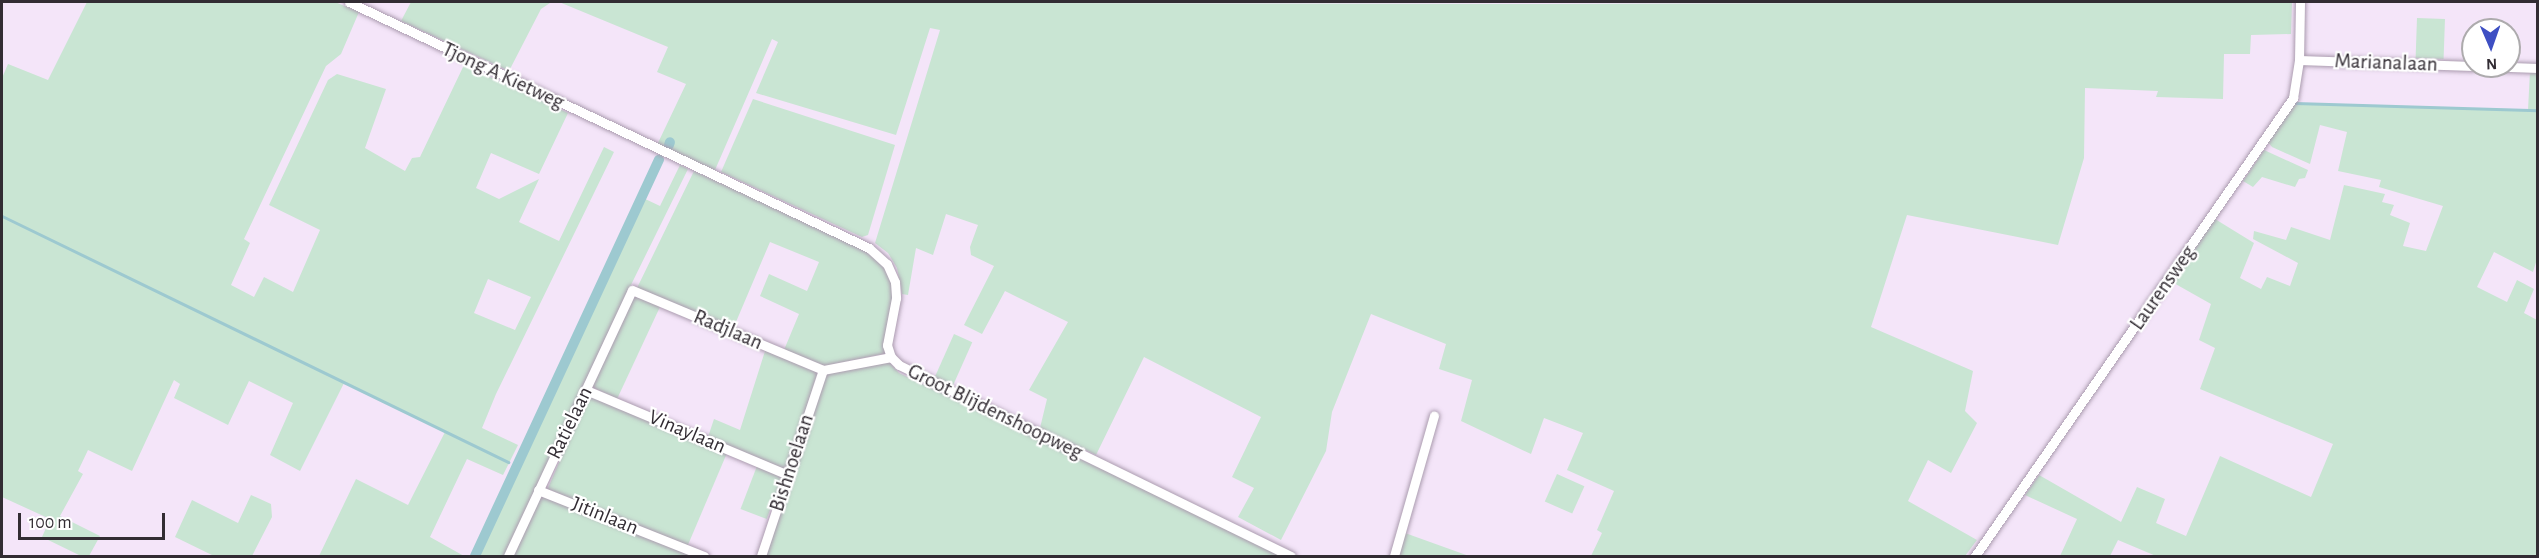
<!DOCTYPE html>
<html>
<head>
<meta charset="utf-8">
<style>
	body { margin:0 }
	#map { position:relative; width:2539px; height:558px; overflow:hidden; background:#f4e5f9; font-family:"Alegreya Sans",sans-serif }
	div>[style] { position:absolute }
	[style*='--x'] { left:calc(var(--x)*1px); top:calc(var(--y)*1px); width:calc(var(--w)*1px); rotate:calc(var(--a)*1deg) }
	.green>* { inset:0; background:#c9e5d3; transform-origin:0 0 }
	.stream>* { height:3px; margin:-1.5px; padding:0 1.5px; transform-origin:1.5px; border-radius:1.5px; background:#9dc9d0 }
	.canal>* { height:10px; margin:-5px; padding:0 5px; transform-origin:5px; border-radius:5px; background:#9dc9d0 }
	.roads { filter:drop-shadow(0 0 2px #ab9caf) drop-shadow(0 0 2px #ab9caf) }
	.street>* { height:9px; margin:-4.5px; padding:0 4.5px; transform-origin:4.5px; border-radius:4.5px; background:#fff }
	span { translate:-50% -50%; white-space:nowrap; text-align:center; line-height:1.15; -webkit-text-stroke:4.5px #fff; paint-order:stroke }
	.street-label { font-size:21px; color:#322c33 }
	.frame { position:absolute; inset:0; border:3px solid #322c33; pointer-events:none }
	.north { position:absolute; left:2461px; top:18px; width:60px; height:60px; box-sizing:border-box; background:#fff; border:2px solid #adabad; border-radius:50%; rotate:178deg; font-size:16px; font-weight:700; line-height:24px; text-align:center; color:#322c33 }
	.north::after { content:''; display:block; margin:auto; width:21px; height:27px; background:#3e4fc3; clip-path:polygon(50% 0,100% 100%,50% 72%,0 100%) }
	.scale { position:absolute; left:18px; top:513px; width:147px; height:27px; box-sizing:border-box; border:3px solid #322c33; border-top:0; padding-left:8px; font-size:18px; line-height:21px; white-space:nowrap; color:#322c33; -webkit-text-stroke:4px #fff; paint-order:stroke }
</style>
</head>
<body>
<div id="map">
	<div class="green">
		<i style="clip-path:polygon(evenodd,87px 2px,335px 2px,359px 12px,341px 54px,326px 66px,244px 239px,250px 243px,231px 285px,254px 297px,264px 277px,293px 292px,320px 230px,269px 205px,328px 80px,337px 74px,386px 89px,365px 148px,405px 171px,412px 158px,420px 157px,464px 65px,568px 113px,539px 174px,491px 153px,476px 188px,499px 199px,539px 179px,519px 222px,559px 241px,604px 147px,614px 152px,496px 394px,482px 428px,518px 445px,503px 475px,467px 459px,430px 537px,464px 556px,319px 556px,356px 479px,408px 505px,445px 432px,344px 383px,300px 471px,270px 455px,293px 403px,249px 381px,228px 425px,174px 398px,180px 384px,174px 380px,132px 471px,88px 450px,78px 471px,83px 474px,60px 516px,100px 536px,89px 556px,81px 556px,42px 537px,50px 519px,2px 497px,2px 78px,8px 64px,48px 80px,87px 2px,488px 279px,531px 297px,515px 330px,474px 313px,488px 279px)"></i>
		<i style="clip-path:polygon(411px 2px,1540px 4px,2292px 2px,2291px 34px,2251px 35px,2250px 54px,2224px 54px,2223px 99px,2156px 97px,2158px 91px,2085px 88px,2084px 158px,2058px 245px,1907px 215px,1871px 327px,1973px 371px,1965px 411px,1977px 423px,1951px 473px,1928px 460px,1908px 501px,1977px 540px,1965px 556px,1591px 556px,1602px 533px,1597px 530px,1614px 491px,1567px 470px,1583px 433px,1544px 418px,1531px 454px,1461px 421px,1472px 380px,1439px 369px,1446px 344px,1371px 314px,1332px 412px,1326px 451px,1281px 540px,1238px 517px,1254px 488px,1232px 477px,1261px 417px,1144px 357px,1096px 455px,1040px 428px,1047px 399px,1029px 390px,1068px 322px,1005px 291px,982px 334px,964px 325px,994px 266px,971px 255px,970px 247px,978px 225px,946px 214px,933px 255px,916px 248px,908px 295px,902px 294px,897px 268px,888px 253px,875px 243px,940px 30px,930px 28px,896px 135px,756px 93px,778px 42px,772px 39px,715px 170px,657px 145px,686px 84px,657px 72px,668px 47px,559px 2px,550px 3px,541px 9px,509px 71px,401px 21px)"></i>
		<i style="left:2417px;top:18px;width:28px;height:40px;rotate:2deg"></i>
		<i style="clip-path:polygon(2530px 71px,2537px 71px,2537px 259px,2533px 272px,2494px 252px,2477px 287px,2507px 302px,2517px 280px,2534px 289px,2524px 313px,2537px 320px,2537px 556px,2156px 556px,2118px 540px,2110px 556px,2060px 556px,2077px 519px,2025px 495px,2039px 475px,2121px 522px,2137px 487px,2165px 499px,2156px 523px,2186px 536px,2220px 456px,2311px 497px,2333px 444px,2200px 389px,2215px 348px,2199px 340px,2211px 304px,2172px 282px,2215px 219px,2254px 243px,2240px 278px,2261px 289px,2267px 277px,2290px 286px,2298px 263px,2253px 239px,2254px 231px,2286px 240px,2291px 227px,2330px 240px,2344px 185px,2385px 194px,2382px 202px,2394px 205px,2390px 215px,2410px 223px,2403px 246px,2426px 251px,2443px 206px,2379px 187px,2381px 180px,2338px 171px,2347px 132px,2320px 125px,2310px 164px,2272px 147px,2268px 142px,2295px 103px,2528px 110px)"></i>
		<i style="clip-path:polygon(753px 99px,895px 145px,868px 235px,862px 237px,721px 172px)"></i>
		<i style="clip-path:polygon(2264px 150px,2308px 170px,2305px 178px,2299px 179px,2295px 187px,2262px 177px,2253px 187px,2243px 181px)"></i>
		<i style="clip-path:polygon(680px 165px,688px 169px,629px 289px,505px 556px,475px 556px,641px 197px,660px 206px)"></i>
		<i style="clip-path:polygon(694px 171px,863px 248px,879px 259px,892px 281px,893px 298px,887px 353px,825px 366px,784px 350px,799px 314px,760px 296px,769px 274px,807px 291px,819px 262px,770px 242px,733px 329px,637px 288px)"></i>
		<i style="left:634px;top:294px;width:29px;height:102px;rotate:25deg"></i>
		<i style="left:954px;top:334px;width:20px;height:48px;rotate:24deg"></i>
		<i style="clip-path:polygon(765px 351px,818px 372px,787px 470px,708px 437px,714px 419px,740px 430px)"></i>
		<i style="clip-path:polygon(881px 361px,889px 362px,899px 373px,1284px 556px,766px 556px,826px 373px)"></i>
		<i style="left:588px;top:394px;width:151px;height:103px;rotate:23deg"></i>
		<i style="left:757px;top:466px;width:28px;height:46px;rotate:21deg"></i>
		<i style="left:1557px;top:474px;width:30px;height:30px;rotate:24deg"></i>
		<i style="clip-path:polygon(541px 494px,693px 556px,512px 556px)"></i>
		<i style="clip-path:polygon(251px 495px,271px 504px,272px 517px,252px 556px,214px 556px,175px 537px,192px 500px,238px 523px)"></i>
		<i style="clip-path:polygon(1405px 533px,1469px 556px,1396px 556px)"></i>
	</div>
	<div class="stream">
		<i style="--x:2295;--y:103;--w:243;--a:1.7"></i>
		<i style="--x:2;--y:216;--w:563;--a:25.93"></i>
	</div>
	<div class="canal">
		<i style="--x:669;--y:145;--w:3;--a:-72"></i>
		<i style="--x:475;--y:556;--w:437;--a:-65.1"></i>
	</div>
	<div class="roads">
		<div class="street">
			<i style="--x:349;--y:2;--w:575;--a:25.32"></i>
			<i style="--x:869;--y:248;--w:24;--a:42"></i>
			<i style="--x:887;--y:264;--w:20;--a:66"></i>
			<i style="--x:895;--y:282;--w:16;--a:86"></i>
			<i style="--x:896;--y:298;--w:48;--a:100.8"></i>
			<i style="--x:887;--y:345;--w:13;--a:72"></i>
			<i style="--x:891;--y:357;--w:11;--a:45"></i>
			<i style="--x:899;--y:365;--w:436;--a:26"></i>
			<i style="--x:2299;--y:60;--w:174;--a:2"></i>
			<i style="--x:2483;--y:66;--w:55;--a:2.1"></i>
			<i style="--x:823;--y:370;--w:69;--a:-10.8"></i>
			<i style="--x:586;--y:390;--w:219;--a:22.8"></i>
			<i style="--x:538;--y:490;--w:179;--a:21.7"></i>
			<i style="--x:508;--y:556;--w:293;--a:-65"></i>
			<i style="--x:632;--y:290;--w:207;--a:22.7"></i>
			<i style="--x:761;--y:556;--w:196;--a:-71.6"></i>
			<i style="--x:1394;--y:556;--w:146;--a:-74.1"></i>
			<i style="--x:1975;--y:556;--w:558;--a:-55.23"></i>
			<i style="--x:2293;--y:98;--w:38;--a:-81"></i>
			<i style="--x:2299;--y:60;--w:58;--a:-89"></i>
		</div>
	</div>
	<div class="street-label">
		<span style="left:2386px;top:63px;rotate:2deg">Marianalaan</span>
		<span style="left:503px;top:76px;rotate:25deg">Tjong A Kietweg</span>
		<span style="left:2163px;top:288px;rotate:-55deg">Laurensweg</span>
		<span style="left:728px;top:330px;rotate:23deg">Radjlaan</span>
		<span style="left:995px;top:412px;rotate:26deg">Groot Blijdenshoopweg</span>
		<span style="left:570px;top:423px;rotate:-64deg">Ratielaan</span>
		<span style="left:687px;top:432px;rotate:23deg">Vinaylaan</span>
		<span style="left:792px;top:463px;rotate:-72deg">Bishnoelaan</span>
		<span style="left:605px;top:516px;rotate:22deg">Jitinlaan</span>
	</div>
	<div class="frame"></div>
	<div class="north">N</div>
	<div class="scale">100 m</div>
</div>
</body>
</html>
